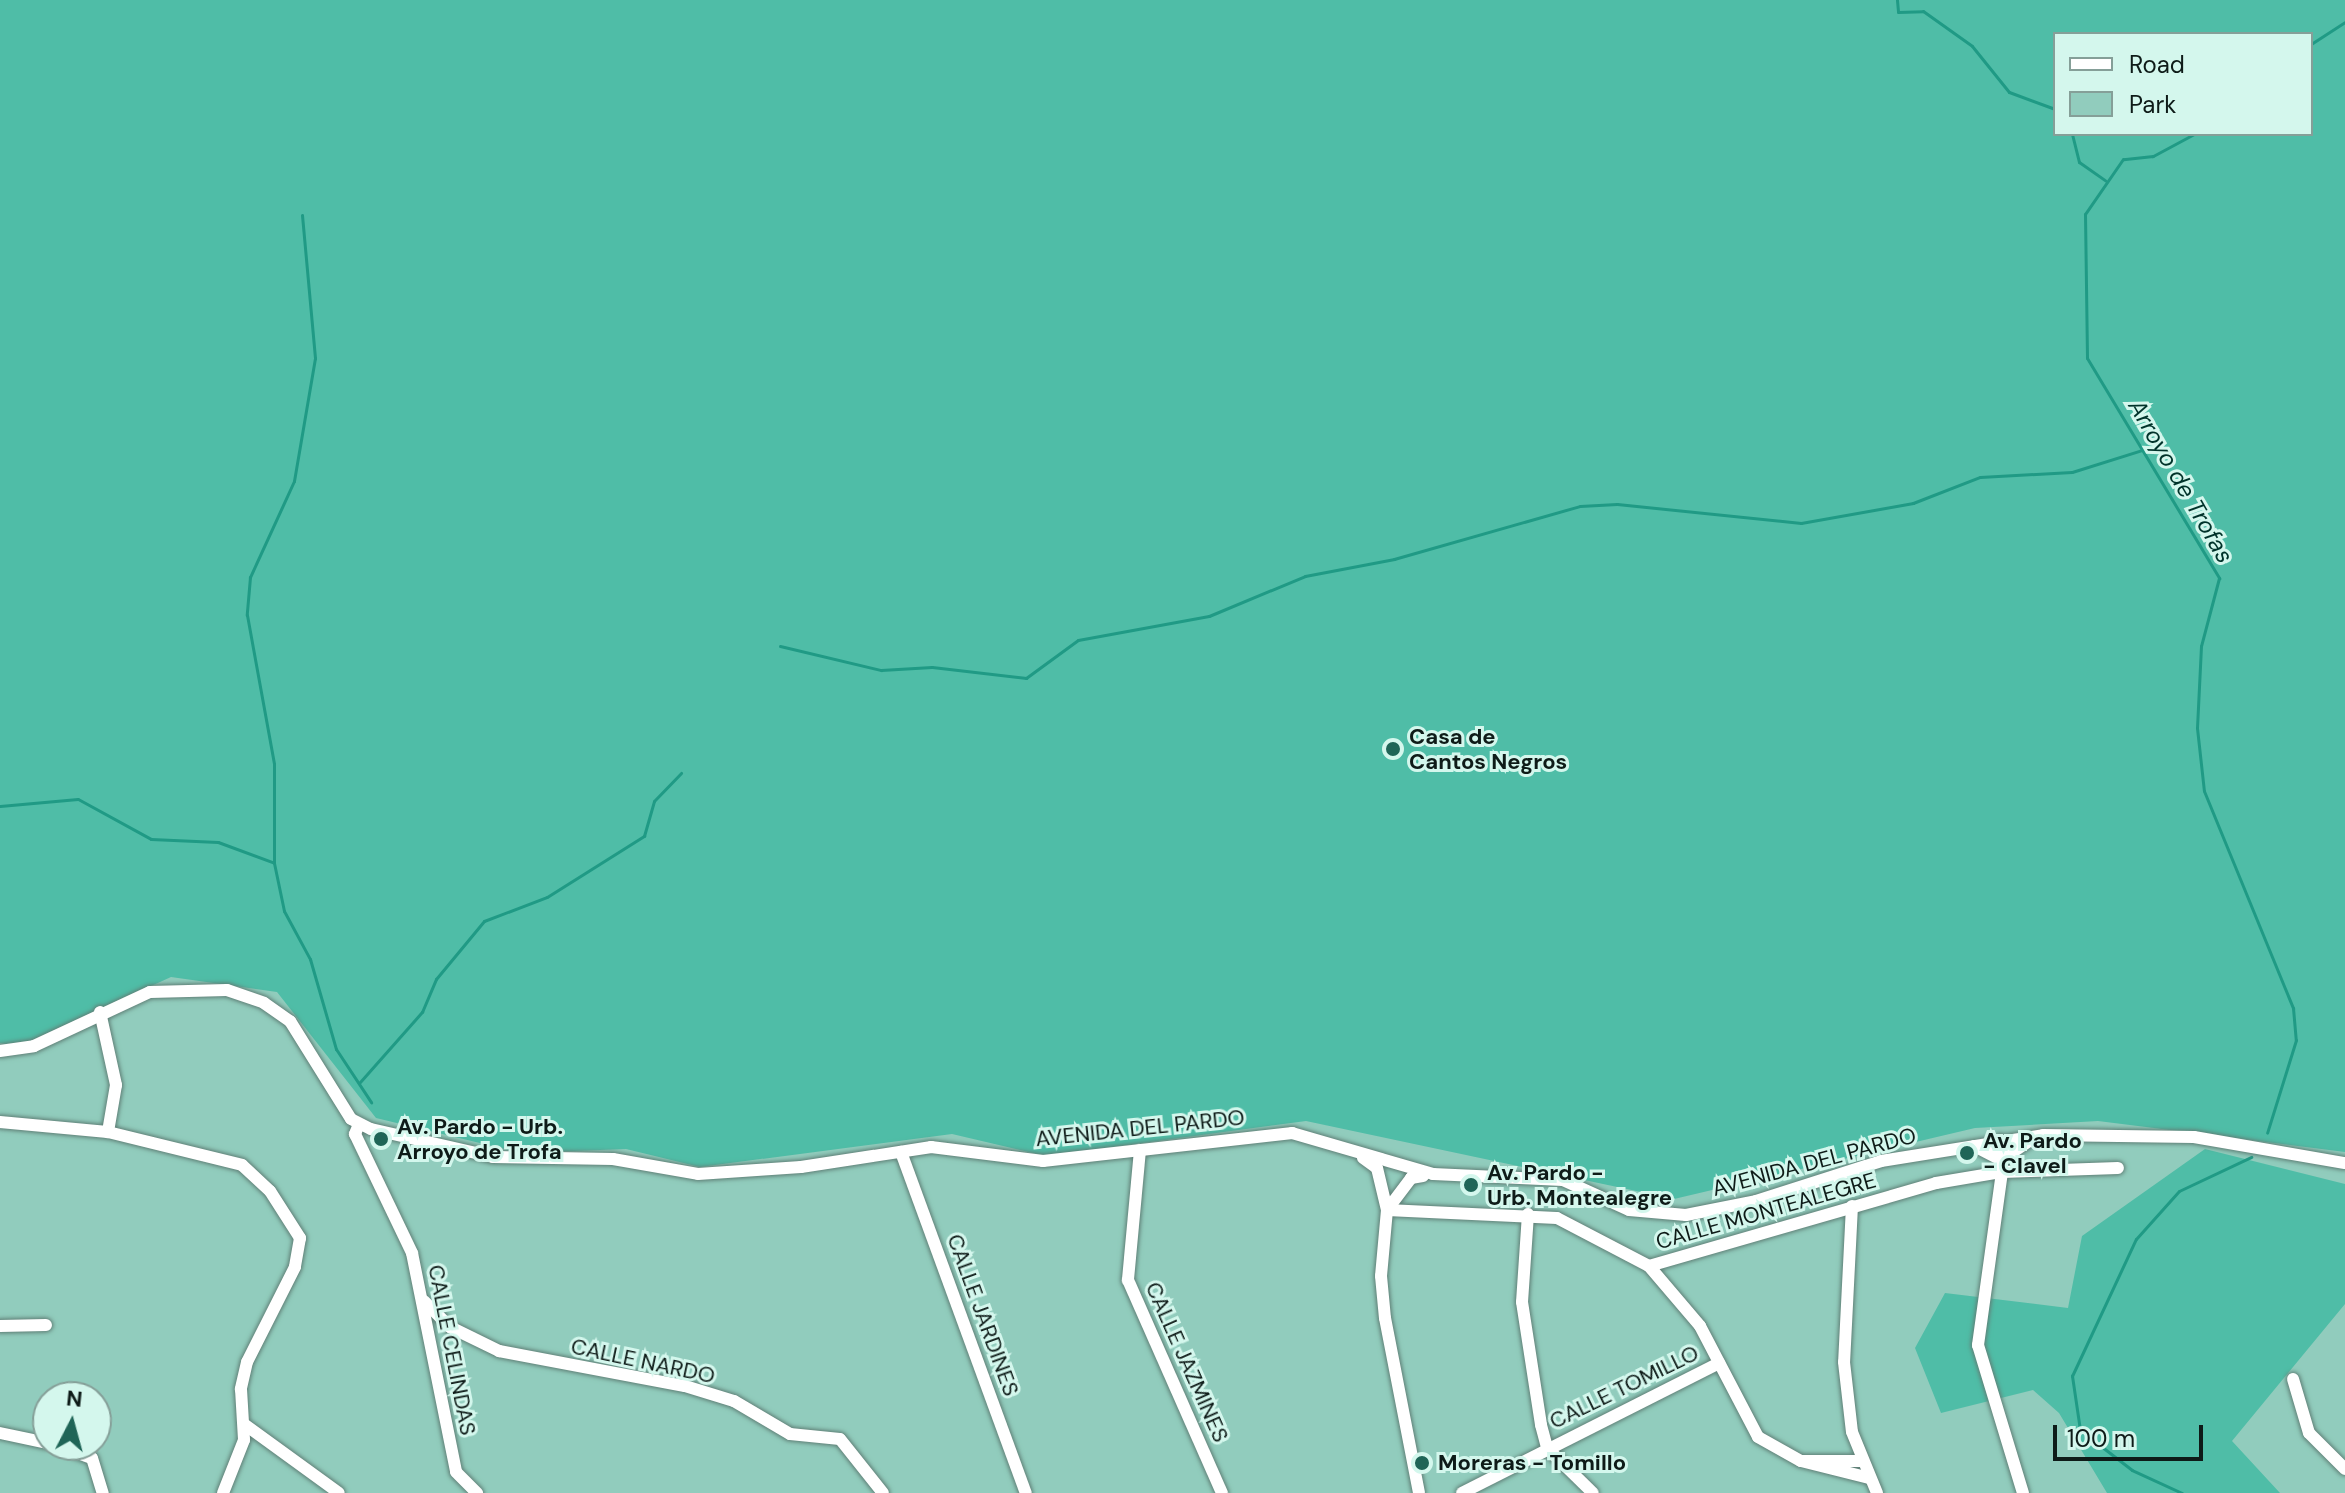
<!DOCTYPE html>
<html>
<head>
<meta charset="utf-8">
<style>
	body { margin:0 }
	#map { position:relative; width:2345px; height:1493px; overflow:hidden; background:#c7eae0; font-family:"DM Sans",sans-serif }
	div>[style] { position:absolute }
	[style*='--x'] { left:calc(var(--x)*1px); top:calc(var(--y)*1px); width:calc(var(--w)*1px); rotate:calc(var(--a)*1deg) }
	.green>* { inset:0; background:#91ccbd }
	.forest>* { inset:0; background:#4fbda7 }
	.stream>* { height:3px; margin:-1.5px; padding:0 1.5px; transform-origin:1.5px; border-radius:1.5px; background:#209a85 }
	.roads { filter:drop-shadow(0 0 2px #608077) drop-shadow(0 0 2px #608077) }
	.minor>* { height:12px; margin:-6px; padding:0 6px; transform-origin:6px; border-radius:6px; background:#fff }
	.dots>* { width:22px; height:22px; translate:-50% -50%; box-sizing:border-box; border:4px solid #d4f7ed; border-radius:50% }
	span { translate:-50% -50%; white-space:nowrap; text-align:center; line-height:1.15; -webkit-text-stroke:6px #d4f7ed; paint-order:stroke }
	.poi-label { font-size:22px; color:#0e1b18; font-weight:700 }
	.left { translate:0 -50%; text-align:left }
	.street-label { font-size:22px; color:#0e1b18 }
	.water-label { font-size:24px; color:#00332a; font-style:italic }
	.legend { position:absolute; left:2053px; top:32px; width:260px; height:104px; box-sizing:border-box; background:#d4f7ed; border:2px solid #859f98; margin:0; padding:10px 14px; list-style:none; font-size:24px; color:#0e1b18 }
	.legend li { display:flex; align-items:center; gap:16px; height:40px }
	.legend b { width:40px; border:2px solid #859f98 }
	.north { position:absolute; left:32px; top:1381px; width:80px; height:80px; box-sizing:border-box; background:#d4f7ed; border:2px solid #859f98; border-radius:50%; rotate:6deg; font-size:22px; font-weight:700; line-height:32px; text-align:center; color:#0e1b18 }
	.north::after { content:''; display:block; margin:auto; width:28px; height:36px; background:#1f6557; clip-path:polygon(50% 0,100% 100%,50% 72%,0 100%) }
	.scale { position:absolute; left:2053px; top:1425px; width:150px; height:36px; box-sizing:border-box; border:4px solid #0e1b18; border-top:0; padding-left:10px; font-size:24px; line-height:28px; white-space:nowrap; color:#0e1b18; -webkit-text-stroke:6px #d4f7ed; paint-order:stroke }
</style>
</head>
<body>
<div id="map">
	<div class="green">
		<i style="clip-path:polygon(evenodd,0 0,2345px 0,2345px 1493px,0 1493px,0 0,2055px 34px,2311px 34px,2311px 134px,2055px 134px,2055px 34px,0 0,48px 1397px,96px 1397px,96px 1445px,48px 1445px,48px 1397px)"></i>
	</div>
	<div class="forest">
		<i style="clip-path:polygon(evenodd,0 0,2345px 0,2345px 1152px,2098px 1121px,1975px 1128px,1674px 1199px,1306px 1121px,1046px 1156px,952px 1134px,700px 1167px,626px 1149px,521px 1153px,376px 1118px,277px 992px,171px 977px,19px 1046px,0 1043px,0 0,2055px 34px,2311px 34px,2311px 134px,2055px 134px,2055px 34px)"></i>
		<i style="clip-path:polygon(2205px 1149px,2345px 1184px,2345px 1304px,2232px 1441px,2280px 1493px,2107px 1493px,2059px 1413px,2033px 1390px,1941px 1413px,1915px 1348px,1945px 1293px,2068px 1308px,2082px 1236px)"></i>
	</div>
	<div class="stream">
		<i style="--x:1897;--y:0;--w:12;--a:85"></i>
		<i style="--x:1898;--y:12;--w:25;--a:-2"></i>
		<i style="--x:1923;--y:11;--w:60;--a:35.5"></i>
		<i style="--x:1972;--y:46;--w:59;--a:51.2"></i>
		<i style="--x:2009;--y:92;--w:49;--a:20.3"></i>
		<i style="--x:2311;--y:44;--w:40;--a:-32.9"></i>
		<i style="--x:2072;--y:134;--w:29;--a:76"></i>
		<i style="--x:2079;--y:162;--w:32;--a:35"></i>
		<i style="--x:2194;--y:134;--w:47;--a:151.8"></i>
		<i style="--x:2153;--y:156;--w:30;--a:174"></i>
		<i style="--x:2123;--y:159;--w:67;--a:124.6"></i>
		<i style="--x:2085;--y:214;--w:144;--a:89.2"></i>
		<i style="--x:2087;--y:358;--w:257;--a:59"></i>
		<i style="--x:2219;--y:578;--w:70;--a:104.8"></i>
		<i style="--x:2201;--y:646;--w:82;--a:92.8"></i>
		<i style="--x:2197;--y:728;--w:63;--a:83.7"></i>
		<i style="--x:2204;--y:791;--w:235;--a:67.7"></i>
		<i style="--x:2293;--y:1008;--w:32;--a:85"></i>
		<i style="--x:2296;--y:1040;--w:97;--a:107.3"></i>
		<i style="--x:302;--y:215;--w:144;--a:84.8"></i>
		<i style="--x:315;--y:358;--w:125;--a:99.7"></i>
		<i style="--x:294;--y:481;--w:106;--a:114.6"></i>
		<i style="--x:250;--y:577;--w:38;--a:95"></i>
		<i style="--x:247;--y:615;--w:151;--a:79.7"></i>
		<i style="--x:274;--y:764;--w:99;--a:90"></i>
		<i style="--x:274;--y:863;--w:49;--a:78.2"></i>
		<i style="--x:284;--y:911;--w:55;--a:61.6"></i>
		<i style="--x:310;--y:959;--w:94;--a:73.9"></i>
		<i style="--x:336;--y:1049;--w:64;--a:56.6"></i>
		<i style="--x:780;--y:646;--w:104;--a:13.4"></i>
		<i style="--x:881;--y:670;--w:51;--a:-3.4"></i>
		<i style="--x:932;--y:667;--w:95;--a:6.7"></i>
		<i style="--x:1026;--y:678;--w:64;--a:-36.2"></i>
		<i style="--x:1078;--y:640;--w:133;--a:-10.4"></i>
		<i style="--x:1209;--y:616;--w:104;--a:-22.6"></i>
		<i style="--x:1305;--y:576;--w:91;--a:-10.8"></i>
		<i style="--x:1394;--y:559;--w:193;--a:-15.9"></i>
		<i style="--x:1580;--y:506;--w:37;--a:-3"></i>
		<i style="--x:1617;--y:504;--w:185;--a:5.9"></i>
		<i style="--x:1801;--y:523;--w:114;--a:-10.1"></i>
		<i style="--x:1913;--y:503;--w:72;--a:-21.2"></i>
		<i style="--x:1980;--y:477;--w:92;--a:-3.1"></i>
		<i style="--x:2072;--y:472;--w:73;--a:-17.4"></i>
		<i style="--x:0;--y:806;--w:78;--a:-5.1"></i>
		<i style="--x:78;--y:799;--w:83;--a:28.7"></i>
		<i style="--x:151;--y:839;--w:67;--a:2.6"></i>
		<i style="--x:218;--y:842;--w:58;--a:20.3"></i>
		<i style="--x:360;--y:1082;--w:94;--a:-48.5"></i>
		<i style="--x:422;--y:1012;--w:36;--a:-67"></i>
		<i style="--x:436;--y:979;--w:75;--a:-50.4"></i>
		<i style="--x:484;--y:921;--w:67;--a:-20.9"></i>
		<i style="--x:547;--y:897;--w:115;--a:-32.2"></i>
		<i style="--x:644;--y:836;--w:36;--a:-74"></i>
		<i style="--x:654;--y:801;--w:39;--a:-46"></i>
		<i style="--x:2182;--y:1493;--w:55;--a:-155.3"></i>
		<i style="--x:2132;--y:1470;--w:66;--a:-142.4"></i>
		<i style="--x:2080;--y:1430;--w:55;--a:-98.4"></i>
		<i style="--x:2072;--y:1376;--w:151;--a:-65"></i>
		<i style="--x:2136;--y:1239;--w:64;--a:-48.1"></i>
		<i style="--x:2179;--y:1191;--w:80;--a:-25.3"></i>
	</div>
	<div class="roads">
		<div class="minor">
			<i style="--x:100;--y:1012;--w:75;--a:77.6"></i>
			<i style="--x:116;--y:1085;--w:48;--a:99.7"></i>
			<i style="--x:0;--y:1051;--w:34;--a:-8"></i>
			<i style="--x:34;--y:1046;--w:128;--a:-25"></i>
			<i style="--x:150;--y:992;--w:77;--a:-1.5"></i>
			<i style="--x:227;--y:990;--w:39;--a:19"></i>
			<i style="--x:264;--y:1003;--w:32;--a:35"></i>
			<i style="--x:290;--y:1021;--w:115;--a:58.1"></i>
			<i style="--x:351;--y:1119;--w:22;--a:27"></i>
			<i style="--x:371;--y:1129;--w:125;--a:12.9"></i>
			<i style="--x:493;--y:1157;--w:120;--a:1"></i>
			<i style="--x:613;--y:1159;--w:86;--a:10"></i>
			<i style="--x:698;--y:1174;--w:103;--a:-3.9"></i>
			<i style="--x:801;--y:1167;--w:132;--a:-8.7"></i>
			<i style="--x:931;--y:1147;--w:113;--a:7.1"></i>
			<i style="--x:1043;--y:1161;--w:251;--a:-6.4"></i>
			<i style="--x:1292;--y:1133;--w:147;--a:16.2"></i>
			<i style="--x:1433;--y:1174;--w:130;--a:2.6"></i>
			<i style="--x:1563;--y:1180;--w:72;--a:24.4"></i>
			<i style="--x:1629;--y:1210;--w:57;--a:5"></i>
			<i style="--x:1686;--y:1215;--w:71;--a:-11.3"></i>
			<i style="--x:1756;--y:1201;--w:131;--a:-17.7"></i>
			<i style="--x:1881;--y:1161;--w:164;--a:-9.1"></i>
			<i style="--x:2043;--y:1135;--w:151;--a:0.8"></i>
			<i style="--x:2194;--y:1137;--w:153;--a:9.8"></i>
			<i style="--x:0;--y:1122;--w:108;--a:5.3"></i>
			<i style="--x:108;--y:1132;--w:138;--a:13.8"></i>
			<i style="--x:242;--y:1165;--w:38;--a:43"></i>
			<i style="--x:270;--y:1191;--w:56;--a:57.4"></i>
			<i style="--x:300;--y:1238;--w:29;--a:100"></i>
			<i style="--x:295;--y:1267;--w:106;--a:116.8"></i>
			<i style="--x:247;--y:1362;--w:28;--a:103"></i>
			<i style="--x:241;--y:1389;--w:51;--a:86.6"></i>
			<i style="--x:244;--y:1440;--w:57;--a:111.6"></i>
			<i style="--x:359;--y:1124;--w:11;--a:112"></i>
			<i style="--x:355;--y:1134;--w:132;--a:64.4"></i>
			<i style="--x:412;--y:1253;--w:223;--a:78.6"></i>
			<i style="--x:456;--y:1472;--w:30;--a:45"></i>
			<i style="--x:2000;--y:1140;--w:32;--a:86"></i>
			<i style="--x:2002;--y:1172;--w:175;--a:97.9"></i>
			<i style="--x:1978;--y:1345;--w:155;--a:73.1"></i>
			<i style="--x:1974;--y:1146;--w:30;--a:27"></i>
			<i style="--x:2001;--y:1160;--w:34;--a:-34"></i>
			<i style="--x:1140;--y:1150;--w:131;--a:95.3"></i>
			<i style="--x:1128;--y:1280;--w:233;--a:66.2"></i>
			<i style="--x:901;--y:1152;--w:363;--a:69.9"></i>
			<i style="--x:1363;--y:1158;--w:17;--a:36"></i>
			<i style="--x:1377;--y:1168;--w:43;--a:76.6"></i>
			<i style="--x:1387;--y:1210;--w:66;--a:95.2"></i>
			<i style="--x:1381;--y:1276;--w:42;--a:84.6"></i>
			<i style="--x:1385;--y:1318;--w:178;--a:79"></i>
			<i style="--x:1852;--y:1206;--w:156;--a:92.9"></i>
			<i style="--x:1844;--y:1362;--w:70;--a:83.5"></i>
			<i style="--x:1852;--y:1432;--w:66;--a:67.7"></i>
			<i style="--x:1387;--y:1210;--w:170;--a:2.7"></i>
			<i style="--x:1557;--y:1218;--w:104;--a:27.6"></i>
			<i style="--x:1649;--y:1266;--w:299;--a:-16.1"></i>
			<i style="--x:1936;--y:1183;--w:67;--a:-9.5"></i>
			<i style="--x:2002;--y:1172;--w:116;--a:-2"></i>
			<i style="--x:1387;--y:1210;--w:40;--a:-53"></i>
			<i style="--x:1411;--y:1178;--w:12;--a:-9"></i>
			<i style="--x:1528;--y:1214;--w:88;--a:93.9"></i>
			<i style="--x:1522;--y:1302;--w:124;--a:81.2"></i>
			<i style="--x:1541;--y:1425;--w:24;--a:75"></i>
			<i style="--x:1547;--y:1448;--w:64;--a:44.4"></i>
			<i style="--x:1649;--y:1266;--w:79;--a:49.6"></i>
			<i style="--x:1700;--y:1326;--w:125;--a:62.4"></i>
			<i style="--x:1758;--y:1437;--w:49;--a:29.2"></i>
			<i style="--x:424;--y:1301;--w:37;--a:45"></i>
			<i style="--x:450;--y:1327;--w:55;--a:26.1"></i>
			<i style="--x:499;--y:1351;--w:189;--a:10.7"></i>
			<i style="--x:685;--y:1386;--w:51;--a:17"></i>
			<i style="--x:734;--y:1401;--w:65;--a:30.5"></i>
			<i style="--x:790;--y:1434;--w:50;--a:5.7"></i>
			<i style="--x:840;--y:1439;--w:69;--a:51.5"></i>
			<i style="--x:0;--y:1326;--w:46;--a:-1.2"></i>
			<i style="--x:2293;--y:1379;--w:56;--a:73.5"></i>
			<i style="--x:2309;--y:1433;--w:51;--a:45"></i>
			<i style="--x:244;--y:1424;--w:117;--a:36"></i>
			<i style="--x:0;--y:1433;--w:49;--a:11.8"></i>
			<i style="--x:56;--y:1445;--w:38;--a:20"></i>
			<i style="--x:92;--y:1458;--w:37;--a:73"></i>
			<i style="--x:1863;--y:1461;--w:62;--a:180"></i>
			<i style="--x:1801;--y:1461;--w:70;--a:14"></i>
			<i style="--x:1462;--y:1493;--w:288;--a:-26.8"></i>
		</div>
	</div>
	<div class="dots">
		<i style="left:1393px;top:749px;background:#1f6557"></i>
		<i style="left:381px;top:1139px;background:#1f6557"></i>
		<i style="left:1967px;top:1153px;background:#1f6557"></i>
		<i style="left:1471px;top:1185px;background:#1f6557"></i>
		<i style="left:1422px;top:1463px;background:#1f6557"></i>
	</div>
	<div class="poi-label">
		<span class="left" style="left:1409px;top:749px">Casa de<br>Cantos Negros</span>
		<span class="left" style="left:397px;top:1139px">Av. Pardo - Urb.<br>Arroyo de Trofa</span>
		<span class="left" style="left:1983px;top:1153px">Av. Pardo<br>- Clavel</span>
		<span class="left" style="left:1487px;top:1185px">Av. Pardo -<br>Urb. Montealegre</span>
		<span class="left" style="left:1438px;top:1463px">Moreras - Tomillo</span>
	</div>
	<div class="street-label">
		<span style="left:1140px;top:1128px;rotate:-6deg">AVENIDA DEL PARDO</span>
		<span style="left:1814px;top:1162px;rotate:-15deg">AVENIDA DEL PARDO</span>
		<span style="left:1766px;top:1211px;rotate:-16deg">CALLE MONTEALEGRE</span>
		<span style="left:983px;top:1315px;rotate:70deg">CALLE JARDINES</span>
		<span style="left:452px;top:1350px;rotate:79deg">CALLE CELINDAS</span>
		<span style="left:643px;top:1361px;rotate:12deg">CALLE NARDO</span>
		<span style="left:1187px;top:1362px;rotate:66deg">CALLE JAZMINES</span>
		<span style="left:1624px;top:1387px;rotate:-26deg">CALLE TOMILLO</span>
	</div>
	<div class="water-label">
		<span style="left:2181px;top:481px;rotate:60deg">Arroyo de Trofas</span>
	</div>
	<ul class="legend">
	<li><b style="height:10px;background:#fff"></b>Road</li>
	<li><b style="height:22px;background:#91ccbd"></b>Park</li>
	</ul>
	<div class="north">N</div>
	<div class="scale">100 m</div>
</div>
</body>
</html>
